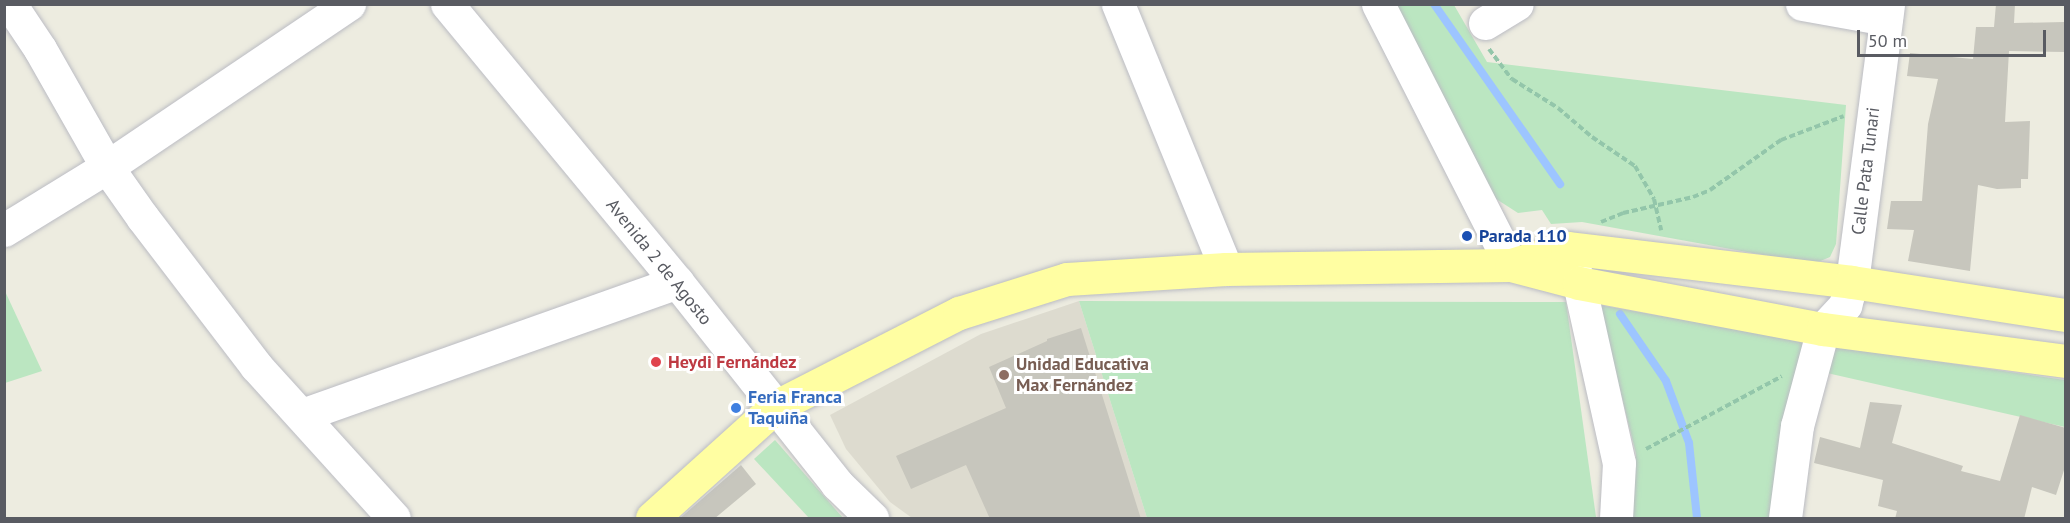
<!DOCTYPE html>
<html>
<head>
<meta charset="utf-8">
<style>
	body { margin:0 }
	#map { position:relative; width:2070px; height:523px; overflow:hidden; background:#edece0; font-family:"PT Sans",sans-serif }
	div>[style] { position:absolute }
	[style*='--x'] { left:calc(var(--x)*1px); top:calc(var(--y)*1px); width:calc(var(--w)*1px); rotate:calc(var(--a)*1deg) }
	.education>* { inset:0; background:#dddbcf }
	.green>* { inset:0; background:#bbe6c1 }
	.stream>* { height:8px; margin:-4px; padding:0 4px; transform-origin:4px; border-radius:4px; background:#9dc5ff }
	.building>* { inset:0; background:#c7c6bd }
	.path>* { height:4px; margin-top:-2px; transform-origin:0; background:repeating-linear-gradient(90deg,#93c6aa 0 6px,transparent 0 9px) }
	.roads { filter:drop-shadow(0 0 2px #bbbcc3) drop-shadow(0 0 2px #bbbcc3) }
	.minor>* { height:33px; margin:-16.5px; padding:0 16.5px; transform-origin:16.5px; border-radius:16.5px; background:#fff }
	.major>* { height:33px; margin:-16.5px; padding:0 16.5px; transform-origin:16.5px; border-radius:16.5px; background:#fffea2 }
	.dots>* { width:16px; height:16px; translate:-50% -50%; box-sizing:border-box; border:3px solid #fff; border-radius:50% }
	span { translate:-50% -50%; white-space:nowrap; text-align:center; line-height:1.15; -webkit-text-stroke:6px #fff; paint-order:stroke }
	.street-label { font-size:18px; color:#595b62 }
	.transit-label { font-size:18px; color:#164399; font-weight:700 }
	.left { translate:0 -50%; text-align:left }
	.health-label { font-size:18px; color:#be3a42; font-weight:700 }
	.education-label { font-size:18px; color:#785e54; font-weight:700 }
	.shop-label { font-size:18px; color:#366cbe; font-weight:700 }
	.frame { position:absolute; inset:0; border:6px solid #595b62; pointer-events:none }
	.scale { position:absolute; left:1857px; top:30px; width:189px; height:27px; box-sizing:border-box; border:3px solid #595b62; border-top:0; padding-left:8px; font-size:18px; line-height:21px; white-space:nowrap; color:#595b62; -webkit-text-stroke:4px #fff; paint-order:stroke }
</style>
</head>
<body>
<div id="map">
	<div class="education">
		<i style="clip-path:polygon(1079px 301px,1147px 518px,912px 518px,890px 502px,846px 449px,830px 415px,981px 334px)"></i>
	</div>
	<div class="green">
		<i style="clip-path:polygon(1391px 5px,1454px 5px,1487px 62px,1846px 105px,1836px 244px,1830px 257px,1813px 264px,1582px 222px,1551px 224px,1542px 210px,1518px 213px,1490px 195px)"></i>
		<i style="clip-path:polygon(4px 289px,42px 371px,5px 383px,4px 383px)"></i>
		<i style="clip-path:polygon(1079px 301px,1566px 302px,1596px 517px,1147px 518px)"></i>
		<i style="clip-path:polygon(1599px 305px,1803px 341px,1771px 518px,1631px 518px,1636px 454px)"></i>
		<i style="clip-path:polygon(1831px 346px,2065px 380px,2065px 427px,1827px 373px)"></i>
		<i style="clip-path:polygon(775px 440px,843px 518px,809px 518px,754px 459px)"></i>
	</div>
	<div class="stream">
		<i style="--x:1434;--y:4;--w:220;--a:55"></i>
		<i style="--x:1620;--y:314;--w:81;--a:55.5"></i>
		<i style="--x:1666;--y:381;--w:66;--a:69.6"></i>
		<i style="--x:1689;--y:443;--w:75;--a:83.9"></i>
	</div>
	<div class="building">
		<i style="clip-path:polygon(1996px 4px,2015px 4px,2014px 23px,2064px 22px,2065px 52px,2009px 51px,2005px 122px,2030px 121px,2028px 179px,2021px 179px,2021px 188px,1997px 189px,1978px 185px,1970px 271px,1908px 261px,1914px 230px,1887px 229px,1891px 201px,1922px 201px,1928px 124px,1938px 79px,1907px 76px,1910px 53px,1973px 59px,1976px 27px,1994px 27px)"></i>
		<i style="clip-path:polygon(1081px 328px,1141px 519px,990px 519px,966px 465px,911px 489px,896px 456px,1006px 408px,989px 367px,1047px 341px,1047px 339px)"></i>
		<i style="clip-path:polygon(1870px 402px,1902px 405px,1892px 443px,1963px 466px,1961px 471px,2000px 481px,2020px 415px,2066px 428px,2066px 464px,2056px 495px,2032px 487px,2024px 519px,1895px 519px,1897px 511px,1878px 506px,1883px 480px,1814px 463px,1820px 437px,1860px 448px)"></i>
		<i style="clip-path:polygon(741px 465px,756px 484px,714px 519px,679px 519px)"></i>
	</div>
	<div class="path">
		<i style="--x:1489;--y:49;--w:38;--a:53"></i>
		<i style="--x:1512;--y:79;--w:54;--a:32.2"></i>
		<i style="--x:1558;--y:108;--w:45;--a:40.5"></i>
		<i style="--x:1592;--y:137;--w:52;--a:34"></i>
		<i style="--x:1635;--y:166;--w:38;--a:60"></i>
		<i style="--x:1654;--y:199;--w:32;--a:77"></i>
		<i style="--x:1601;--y:222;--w:24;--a:-22"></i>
		<i style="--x:1623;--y:213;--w:72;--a:-12.9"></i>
		<i style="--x:1693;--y:197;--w:18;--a:-22"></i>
		<i style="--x:1710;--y:190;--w:87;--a:-35.2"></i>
		<i style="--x:1781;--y:140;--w:67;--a:-20.9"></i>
		<i style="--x:1646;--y:449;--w:154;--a:-28.2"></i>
	</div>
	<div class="roads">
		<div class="minor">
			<i style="--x:10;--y:4;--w:54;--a:56.3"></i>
			<i style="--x:40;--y:49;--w:136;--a:60.4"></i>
			<i style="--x:107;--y:167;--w:62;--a:54.8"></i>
			<i style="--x:143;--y:218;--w:186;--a:52.6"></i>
			<i style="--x:256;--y:366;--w:205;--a:47.8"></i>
			<i style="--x:447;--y:4;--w:361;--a:50.4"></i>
			<i style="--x:677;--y:282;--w:258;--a:51.6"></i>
			<i style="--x:837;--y:484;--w:49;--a:44.2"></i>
			<i style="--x:1118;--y:4;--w:286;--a:67.8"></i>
			<i style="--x:1378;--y:4;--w:293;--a:63"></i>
			<i style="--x:1802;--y:4;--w:85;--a:10.1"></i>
			<i style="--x:1485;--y:23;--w:37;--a:-31"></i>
			<i style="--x:4;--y:230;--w:121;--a:-31.5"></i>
			<i style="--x:107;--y:167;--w:292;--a:-34"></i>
			<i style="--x:1571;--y:259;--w:25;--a:72"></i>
			<i style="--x:1579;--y:283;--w:184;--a:77.5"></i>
			<i style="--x:1619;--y:463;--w:55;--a:93.1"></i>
			<i style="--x:302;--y:415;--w:398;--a:-19.5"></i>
			<i style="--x:1785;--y:518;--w:93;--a:-82.6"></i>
			<i style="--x:1797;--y:426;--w:100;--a:-75"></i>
			<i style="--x:1823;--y:329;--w:33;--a:-47"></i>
			<i style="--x:1845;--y:305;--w:24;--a:-73"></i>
			<i style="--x:1852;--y:282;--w:280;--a:-82.6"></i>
		</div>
		<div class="major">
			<i style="--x:1511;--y:265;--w:59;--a:-16.9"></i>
			<i style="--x:1567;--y:248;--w:287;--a:6.8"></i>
			<i style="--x:1852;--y:282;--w:217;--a:8.8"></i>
			<i style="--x:652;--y:518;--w:166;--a:-42.1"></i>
			<i style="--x:775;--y:407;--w:207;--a:-27.1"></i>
			<i style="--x:959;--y:313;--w:113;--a:-17.5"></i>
			<i style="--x:1067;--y:279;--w:159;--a:-3.6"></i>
			<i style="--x:1226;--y:269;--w:285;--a:-0.8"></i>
			<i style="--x:1511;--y:265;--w:70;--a:14.8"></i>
			<i style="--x:1579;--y:283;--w:248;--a:10.7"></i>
			<i style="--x:1823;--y:329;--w:245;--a:7.5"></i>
		</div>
	</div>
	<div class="dots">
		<i style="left:1467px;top:236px;background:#1a4fb4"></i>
		<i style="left:656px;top:362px;background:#e0444e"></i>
		<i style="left:1004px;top:375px;background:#8d6e63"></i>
		<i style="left:736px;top:408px;background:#3f7fe0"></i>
	</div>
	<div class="street-label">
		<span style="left:1866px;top:171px;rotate:-83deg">Calle Pata Tunari</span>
		<span style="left:659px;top:262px;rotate:51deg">Avenida 2 de Agosto</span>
	</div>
	<div class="transit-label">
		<span class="left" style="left:1479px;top:236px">Parada 110</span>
	</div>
	<div class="health-label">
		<span class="left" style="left:668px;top:362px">Heydi Fernández</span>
	</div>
	<div class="education-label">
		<span class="left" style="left:1016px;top:375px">Unidad Educativa<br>Max Fernández</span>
	</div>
	<div class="shop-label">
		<span class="left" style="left:748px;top:408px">Feria Franca<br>Taquiña</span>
	</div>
	<div class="frame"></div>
	<div class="scale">50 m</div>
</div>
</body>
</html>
